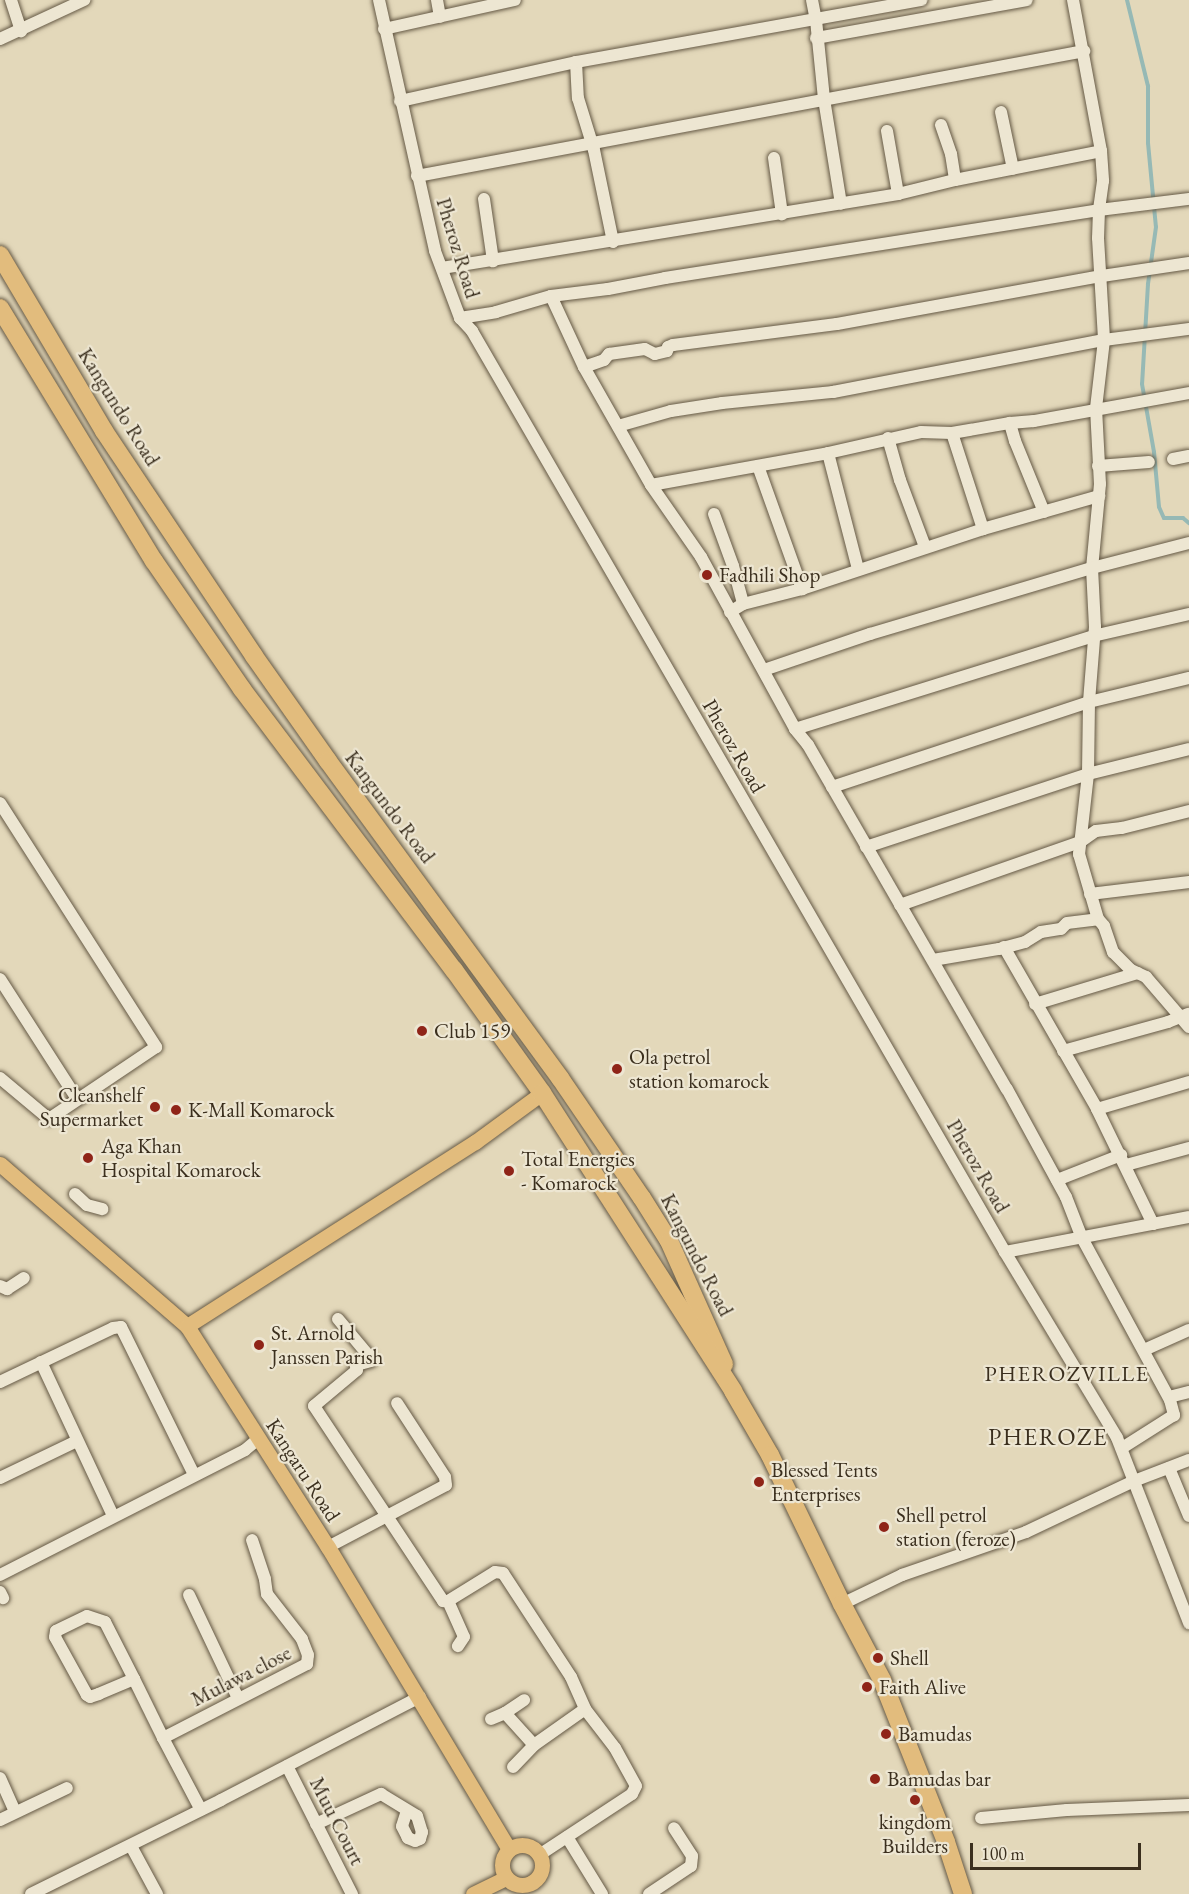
<!DOCTYPE html>
<html>
<head>
<meta charset="utf-8">
<style>
	body { margin:0 }
	#map { position:relative; width:1189px; height:1894px; overflow:hidden; background:#e3d8ba; font-family:"EB Garamond",serif }
	div>[style] { position:absolute }
	[style*='--x'] { left:calc(var(--x)*1px); top:calc(var(--y)*1px); width:calc(var(--w)*1px); rotate:calc(var(--a)*1deg) }
	.stream>* { height:4px; margin:-2px; padding:0 2px; transform-origin:2px; border-radius:2px; background:#96b9b5 }
	.roads { filter:drop-shadow(0 0 2px #655945) drop-shadow(0 0 2px #655945) }
	.minor>* { height:12px; margin:-6px; padding:0 6px; transform-origin:6px; border-radius:6px; background:#ede6d2 }
	.major>* { height:15px; margin:-7.5px; padding:0 7.5px; transform-origin:7.5px; border-radius:7.5px; background:#e2bc7d }
	.major>.ring { margin:-7.5px; padding:0; box-sizing:content-box; background:none; border:15px solid #e2bc7d; border-radius:50% }
	.highway>* { height:18px; margin:-9px; padding:0 9px; transform-origin:9px; border-radius:9px; background:#e2bc7d }
	.dots>* { width:16px; height:16px; translate:-50% -50%; box-sizing:border-box; border:3px solid #ede6d2; border-radius:50% }
	span { translate:-50% -50%; white-space:nowrap; text-align:center; line-height:1.15; -webkit-text-stroke:4.5px #ede6d2; paint-order:stroke }
	.street-label { font-size:21px; color:#3b2f1e }
	.poi-label { font-size:21px; color:#3b2f1e }
	.left { translate:0 -50%; text-align:left }
	.right { translate:-100% -50%; text-align:right }
	.neighbourhood-label { font-size:22px; color:#3b2f1e; letter-spacing:1.5px }
	.quarter-label { font-size:24px; color:#3b2f1e; letter-spacing:1.5px }
	.scale { position:absolute; left:970px; top:1843px; width:171px; height:27px; box-sizing:border-box; border:3px solid #3b2f1e; border-top:0; padding-left:8px; font-size:18px; line-height:21px; white-space:nowrap; color:#3b2f1e; -webkit-text-stroke:4px #ede6d2; paint-order:stroke }
</style>
</head>
<body>
<div id="map">
	<div class="stream">
		<i style="--x:1127;--y:0;--w:89;--a:76.3"></i>
		<i style="--x:1148;--y:86;--w:57;--a:90"></i>
		<i style="--x:1148;--y:143;--w:84;--a:84.6"></i>
		<i style="--x:1156;--y:227;--w:58;--a:98"></i>
		<i style="--x:1148;--y:284;--w:100;--a:93.4"></i>
		<i style="--x:1142;--y:384;--w:69;--a:80"></i>
		<i style="--x:1154;--y:452;--w:55;--a:84.8"></i>
		<i style="--x:1159;--y:507;--w:12;--a:66"></i>
		<i style="--x:1164;--y:518;--w:19;--a:0"></i>
		<i style="--x:1183;--y:518;--w:8;--a:40"></i>
	</div>
	<div class="roads">
		<div class="minor">
			<i style="--x:11;--y:0;--w:33;--a:72"></i>
			<i style="--x:379;--y:0;--w:257;--a:77.4"></i>
			<i style="--x:435;--y:251;--w:72;--a:69.5"></i>
			<i style="--x:460;--y:318;--w:18;--a:47"></i>
			<i style="--x:472;--y:331;--w:1064;--a:59.94"></i>
			<i style="--x:1005;--y:1252;--w:217;--a:58.9"></i>
			<i style="--x:1117;--y:1438;--w:199;--a:68.7"></i>
			<i style="--x:437;--y:0;--w:17;--a:80"></i>
			<i style="--x:812;--y:0;--w:20;--a:79"></i>
			<i style="--x:816;--y:20;--w:79;--a:84.2"></i>
			<i style="--x:824;--y:99;--w:106;--a:80.8"></i>
			<i style="--x:1073;--y:0;--w:154;--a:79.5"></i>
			<i style="--x:1101;--y:151;--w:30;--a:86"></i>
			<i style="--x:1103;--y:181;--w:29;--a:98"></i>
			<i style="--x:1099;--y:210;--w:28;--a:92"></i>
			<i style="--x:1098;--y:238;--w:102;--a:86.6"></i>
			<i style="--x:1104;--y:340;--w:68;--a:96.7"></i>
			<i style="--x:1096;--y:408;--w:76;--a:87"></i>
			<i style="--x:1100;--y:484;--w:84;--a:95.4"></i>
			<i style="--x:1092;--y:568;--w:59;--a:87.1"></i>
			<i style="--x:1095;--y:627;--w:75;--a:94.6"></i>
			<i style="--x:1089;--y:702;--w:72;--a:90.8"></i>
			<i style="--x:1088;--y:774;--w:104;--a:-13.9"></i>
			<i style="--x:384;--y:29;--w:134;--a:-12.5"></i>
			<i style="--x:816;--y:38;--w:214;--a:-10.2"></i>
			<i style="--x:0;--y:39;--w:93;--a:-24.9"></i>
			<i style="--x:576;--y:62;--w:36;--a:87"></i>
			<i style="--x:578;--y:98;--w:54;--a:72.9"></i>
			<i style="--x:594;--y:150;--w:94;--a:78.3"></i>
			<i style="--x:400;--y:101;--w:180;--a:-12.5"></i>
			<i style="--x:576;--y:62;--w:351;--a:-10.2"></i>
			<i style="--x:1001;--y:112;--w:58;--a:78.1"></i>
			<i style="--x:941;--y:125;--w:31;--a:71"></i>
			<i style="--x:951;--y:154;--w:26;--a:81"></i>
			<i style="--x:887;--y:131;--w:64;--a:80.1"></i>
			<i style="--x:774;--y:158;--w:57;--a:81.9"></i>
			<i style="--x:417;--y:176;--w:679;--a:-10.61"></i>
			<i style="--x:484;--y:199;--w:63;--a:81.7"></i>
			<i style="--x:442;--y:268;--w:462;--a:-9.2"></i>
			<i style="--x:898;--y:194;--w:59;--a:-13.8"></i>
			<i style="--x:955;--y:180;--w:149;--a:-11.2"></i>
			<i style="--x:551;--y:296;--w:78;--a:65.1"></i>
			<i style="--x:584;--y:367;--w:136;--a:60.4"></i>
			<i style="--x:651;--y:485;--w:88;--a:55.2"></i>
			<i style="--x:701;--y:557;--w:196;--a:61.3"></i>
			<i style="--x:795;--y:729;--w:21;--a:51"></i>
			<i style="--x:808;--y:745;--w:397;--a:60"></i>
			<i style="--x:1007;--y:1089;--w:123;--a:61.4"></i>
			<i style="--x:1066;--y:1197;--w:44;--a:68.7"></i>
			<i style="--x:1082;--y:1238;--w:184;--a:61.5"></i>
			<i style="--x:1170;--y:1400;--w:16;--a:75"></i>
			<i style="--x:1174;--y:1415;--w:62;--a:147.6"></i>
			<i style="--x:460;--y:318;--w:36;--a:-9"></i>
			<i style="--x:496;--y:312;--w:57;--a:-16.2"></i>
			<i style="--x:551;--y:296;--w:57;--a:-7"></i>
			<i style="--x:608;--y:289;--w:58;--a:-10.9"></i>
			<i style="--x:665;--y:278;--w:439;--a:-8.9"></i>
			<i style="--x:1099;--y:210;--w:91;--a:-7"></i>
			<i style="--x:584;--y:367;--w:21;--a:-19"></i>
			<i style="--x:604;--y:360;--w:8;--a:-50"></i>
			<i style="--x:609;--y:354;--w:36;--a:-8"></i>
			<i style="--x:645;--y:349;--w:11;--a:27"></i>
			<i style="--x:655;--y:354;--w:12;--a:-14"></i>
			<i style="--x:667;--y:351;--w:4;--a:-76"></i>
			<i style="--x:668;--y:347;--w:5;--a:-22"></i>
			<i style="--x:673;--y:345;--w:165;--a:-7.3"></i>
			<i style="--x:837;--y:324;--w:269;--a:-10.3"></i>
			<i style="--x:1102;--y:276;--w:88;--a:-8.5"></i>
			<i style="--x:618;--y:426;--w:55;--a:-15.8"></i>
			<i style="--x:671;--y:411;--w:52;--a:-8.9"></i>
			<i style="--x:722;--y:403;--w:112;--a:-5.7"></i>
			<i style="--x:833;--y:392;--w:276;--a:-10.9"></i>
			<i style="--x:1104;--y:340;--w:86;--a:-7.4"></i>
			<i style="--x:952;--y:433;--w:59;--a:-9.8"></i>
			<i style="--x:888;--y:438;--w:44;--a:74.1"></i>
			<i style="--x:900;--y:480;--w:72;--a:69.5"></i>
			<i style="--x:828;--y:453;--w:120;--a:75.5"></i>
			<i style="--x:1173;--y:459;--w:16;--a:-11"></i>
			<i style="--x:758;--y:466;--w:131;--a:70.3"></i>
			<i style="--x:1098;--y:466;--w:51;--a:-4.5"></i>
			<i style="--x:651;--y:485;--w:180;--a:-10.2"></i>
			<i style="--x:828;--y:453;--w:95;--a:-12.7"></i>
			<i style="--x:921;--y:432;--w:31;--a:2"></i>
			<i style="--x:952;--y:433;--w:101;--a:72.1"></i>
			<i style="--x:1044;--y:512;--w:77;--a:-112.2"></i>
			<i style="--x:1015;--y:441;--w:19;--a:-106"></i>
			<i style="--x:1010;--y:423;--w:24;--a:-5"></i>
			<i style="--x:1034;--y:421;--w:158;--a:-10.2"></i>
			<i style="--x:714;--y:514;--w:55;--a:69.9"></i>
			<i style="--x:733;--y:566;--w:39;--a:75"></i>
			<i style="--x:730;--y:612;--w:15;--a:-32"></i>
			<i style="--x:743;--y:604;--w:61;--a:-14.3"></i>
			<i style="--x:802;--y:589;--w:191;--a:-18.3"></i>
			<i style="--x:983;--y:529;--w:121;--a:-15.9"></i>
			<i style="--x:764;--y:670;--w:112;--a:-18.8"></i>
			<i style="--x:870;--y:634;--w:232;--a:-16.6"></i>
			<i style="--x:1092;--y:568;--w:100;--a:-14.5"></i>
			<i style="--x:795;--y:729;--w:312;--a:-17.3"></i>
			<i style="--x:1093;--y:636;--w:98;--a:-12.9"></i>
			<i style="--x:832;--y:787;--w:271;--a:-18.3"></i>
			<i style="--x:1089;--y:702;--w:103;--a:-13.5"></i>
			<i style="--x:0;--y:803;--w:290;--a:57.4"></i>
			<i style="--x:156;--y:1047;--w:129;--a:146.1"></i>
			<i style="--x:49;--y:1119;--w:64;--a:-140.1"></i>
			<i style="--x:866;--y:847;--w:234;--a:-18.2"></i>
			<i style="--x:1088;--y:774;--w:81;--a:96.4"></i>
			<i style="--x:1079;--y:854;--w:68;--a:73.7"></i>
			<i style="--x:1090;--y:894;--w:100;--a:-6.9"></i>
			<i style="--x:900;--y:905;--w:191;--a:-19.3"></i>
			<i style="--x:1080;--y:842;--w:19;--a:-35"></i>
			<i style="--x:1096;--y:831;--w:26;--a:-7"></i>
			<i style="--x:1122;--y:828;--w:69;--a:-14.2"></i>
			<i style="--x:1004;--y:947;--w:187;--a:60.1"></i>
			<i style="--x:1097;--y:1109;--w:128;--a:64"></i>
			<i style="--x:933;--y:960;--w:67;--a:-9.5"></i>
			<i style="--x:999;--y:949;--w:27;--a:-15"></i>
			<i style="--x:1025;--y:942;--w:19;--a:-32"></i>
			<i style="--x:1041;--y:932;--w:20;--a:-9"></i>
			<i style="--x:1061;--y:929;--w:8;--a:-45"></i>
			<i style="--x:1067;--y:923;--w:31;--a:-7"></i>
			<i style="--x:1098;--y:919;--w:9;--a:49"></i>
			<i style="--x:1104;--y:926;--w:28;--a:71"></i>
			<i style="--x:1113;--y:952;--w:25;--a:45"></i>
			<i style="--x:1131;--y:970;--w:17;--a:25"></i>
			<i style="--x:1146;--y:977;--w:66;--a:49.3"></i>
			<i style="--x:0;--y:979;--w:143;--a:57.3"></i>
			<i style="--x:1035;--y:1004;--w:107;--a:-16.9"></i>
			<i style="--x:1063;--y:1051;--w:109;--a:-15.4"></i>
			<i style="--x:1168;--y:1022;--w:22;--a:-22"></i>
			<i style="--x:1097;--y:1109;--w:96;--a:-16.4"></i>
			<i style="--x:1126;--y:1165;--w:65;--a:-15.1"></i>
			<i style="--x:1057;--y:1180;--w:69;--a:-21.3"></i>
			<i style="--x:75;--y:1194;--w:16;--a:43"></i>
			<i style="--x:87;--y:1205;--w:16;--a:15"></i>
			<i style="--x:1005;--y:1252;--w:187;--a:-10.8"></i>
			<i style="--x:0;--y:1286;--w:8;--a:23"></i>
			<i style="--x:7;--y:1289;--w:20;--a:-33"></i>
			<i style="--x:338;--y:1319;--w:48;--a:50"></i>
			<i style="--x:369;--y:1356;--w:5;--a:68"></i>
			<i style="--x:371;--y:1361;--w:16;--a:165"></i>
			<i style="--x:356;--y:1365;--w:5;--a:79"></i>
			<i style="--x:357;--y:1370;--w:56;--a:140.1"></i>
			<i style="--x:314;--y:1406;--w:234;--a:56.5"></i>
			<i style="--x:443;--y:1601;--w:5;--a:0"></i>
			<i style="--x:448;--y:1601;--w:55;--a:-31.7"></i>
			<i style="--x:495;--y:1572;--w:8;--a:7"></i>
			<i style="--x:503;--y:1573;--w:124;--a:56.8"></i>
			<i style="--x:571;--y:1677;--w:35;--a:66"></i>
			<i style="--x:585;--y:1709;--w:49;--a:52.4"></i>
			<i style="--x:615;--y:1748;--w:43;--a:61.1"></i>
			<i style="--x:636;--y:1786;--w:9;--a:117"></i>
			<i style="--x:632;--y:1794;--w:111;--a:146.7"></i>
			<i style="--x:1144;--y:1350;--w:49;--a:-24"></i>
			<i style="--x:41;--y:1362;--w:170;--a:64.9"></i>
			<i style="--x:0;--y:1382;--w:125;--a:-25.5"></i>
			<i style="--x:113;--y:1328;--w:8;--a:-7"></i>
			<i style="--x:121;--y:1327;--w:165;--a:63.7"></i>
			<i style="--x:1169;--y:1397;--w:21;--a:-14"></i>
			<i style="--x:1169;--y:1468;--w:52;--a:67.4"></i>
			<i style="--x:0;--y:1478;--w:85;--a:-25.7"></i>
			<i style="--x:328;--y:1547;--w:133;--a:-27.7"></i>
			<i style="--x:446;--y:1485;--w:8;--a:-97"></i>
			<i style="--x:445;--y:1477;--w:88;--a:-123"></i>
			<i style="--x:0;--y:1575;--w:275;--a:-27"></i>
			<i style="--x:245;--y:1450;--w:17;--a:-40"></i>
			<i style="--x:0;--y:1592;--w:7;--a:63"></i>
			<i style="--x:189;--y:1595;--w:114;--a:64.6"></i>
			<i style="--x:448;--y:1601;--w:39;--a:66"></i>
			<i style="--x:464;--y:1637;--w:11;--a:124"></i>
			<i style="--x:842;--y:1604;--w:67;--a:-25.8"></i>
			<i style="--x:902;--y:1575;--w:131;--a:-19.1"></i>
			<i style="--x:1026;--y:1532;--w:119;--a:-25.3"></i>
			<i style="--x:1134;--y:1481;--w:59;--a:-20.9"></i>
			<i style="--x:134;--y:1679;--w:38;--a:157"></i>
			<i style="--x:99;--y:1694;--w:9;--a:162"></i>
			<i style="--x:90;--y:1697;--w:4;--a:-146"></i>
			<i style="--x:87;--y:1695;--w:66;--a:-118.9"></i>
			<i style="--x:55;--y:1637;--w:6;--a:-81"></i>
			<i style="--x:56;--y:1631;--w:34;--a:-26"></i>
			<i style="--x:87;--y:1616;--w:19;--a:18"></i>
			<i style="--x:105;--y:1622;--w:64;--a:63"></i>
			<i style="--x:134;--y:1679;--w:66;--a:63.8"></i>
			<i style="--x:163;--y:1738;--w:81;--a:62.2"></i>
			<i style="--x:505;--y:1713;--w:23;--a:-34"></i>
			<i style="--x:491;--y:1719;--w:15;--a:-23"></i>
			<i style="--x:505;--y:1713;--w:43;--a:47.8"></i>
			<i style="--x:163;--y:1738;--w:162;--a:-27.2"></i>
			<i style="--x:307;--y:1664;--w:9;--a:-84"></i>
			<i style="--x:308;--y:1655;--w:17;--a:-111"></i>
			<i style="--x:302;--y:1639;--w:57;--a:-127.9"></i>
			<i style="--x:267;--y:1594;--w:15;--a:-98"></i>
			<i style="--x:265;--y:1579;--w:41;--a:-108.4"></i>
			<i style="--x:287;--y:1766;--w:144;--a:63.1"></i>
			<i style="--x:513;--y:1767;--w:30;--a:-46"></i>
			<i style="--x:534;--y:1745;--w:62;--a:-35.2"></i>
			<i style="--x:0;--y:1778;--w:37;--a:66"></i>
			<i style="--x:981;--y:1818;--w:86;--a:-5.3"></i>
			<i style="--x:1067;--y:1810;--w:122;--a:-2.3"></i>
			<i style="--x:0;--y:1820;--w:74;--a:-25.5"></i>
			<i style="--x:316;--y:1824;--w:72;--a:-24.8"></i>
			<i style="--x:381;--y:1794;--w:42;--a:31.4"></i>
			<i style="--x:417;--y:1816;--w:17;--a:73"></i>
			<i style="--x:422;--y:1832;--w:7;--a:106"></i>
			<i style="--x:420;--y:1839;--w:5;--a:158"></i>
			<i style="--x:415;--y:1841;--w:8;--a:-157"></i>
			<i style="--x:408;--y:1838;--w:13;--a:-117"></i>
			<i style="--x:402;--y:1826;--w:16;--a:-72"></i>
			<i style="--x:567;--y:1837;--w:67;--a:58.4"></i>
			<i style="--x:131;--y:1846;--w:55;--a:61.6"></i>
			<i style="--x:31;--y:1894;--w:212;--a:-26.3"></i>
			<i style="--x:221;--y:1800;--w:224;--a:-27.4"></i>
			<i style="--x:649;--y:1894;--w:50;--a:-33.7"></i>
			<i style="--x:691;--y:1866;--w:10;--a:-84"></i>
			<i style="--x:692;--y:1856;--w:33;--a:-123"></i>
		</div>
		<div class="major">
			<i style="--x:0;--y:1164;--w:247;--a:40.9"></i>
			<i style="--x:187;--y:1326;--w:262;--a:57.5"></i>
			<i style="--x:328;--y:1547;--w:352;--a:59.1"></i>
			<i style="--x:187;--y:1326;--w:342;--a:-32.6"></i>
			<i style="--x:475;--y:1142;--w:83;--a:-36.2"></i>
			<i class="ring" style="left:502px;top:1845px;width:25px;height:25px"></i>
			<i style="--x:473;--y:1894;--w:37;--a:-26"></i>
		</div>
		<div class="highway">
			<i style="--x:0;--y:255;--w:204;--a:59.4"></i>
			<i style="--x:104;--y:431;--w:270;--a:56.3"></i>
			<i style="--x:254;--y:656;--w:128;--a:54.8"></i>
			<i style="--x:328;--y:761;--w:393;--a:53.8"></i>
			<i style="--x:560;--y:1078;--w:145;--a:55.7"></i>
			<i style="--x:642;--y:1198;--w:51;--a:57.9"></i>
			<i style="--x:669;--y:1241;--w:135;--a:65.9"></i>
			<i style="--x:0;--y:308;--w:296;--a:58.7"></i>
			<i style="--x:154;--y:561;--w:155;--a:55.5"></i>
			<i style="--x:242;--y:689;--w:352;--a:53"></i>
			<i style="--x:454;--y:970;--w:151;--a:54.4"></i>
			<i style="--x:542;--y:1093;--w:354;--a:57.3"></i>
			<i style="--x:733;--y:1391;--w:74;--a:60"></i>
			<i style="--x:770;--y:1455;--w:165;--a:64.2"></i>
			<i style="--x:842;--y:1604;--w:86;--a:62.2"></i>
			<i style="--x:882;--y:1680;--w:174;--a:68.4"></i>
			<i style="--x:946;--y:1842;--w:55;--a:71.9"></i>
		</div>
	</div>
	<div class="dots">
		<i style="left:707px;top:575px;background:#8f2418"></i>
		<i style="left:422px;top:1031px;background:#8f2418"></i>
		<i style="left:617px;top:1069px;background:#8f2418"></i>
		<i style="left:155px;top:1107px;background:#8f2418"></i>
		<i style="left:176px;top:1110px;background:#8f2418"></i>
		<i style="left:88px;top:1158px;background:#8f2418"></i>
		<i style="left:509px;top:1171px;background:#8f2418"></i>
		<i style="left:259px;top:1345px;background:#8f2418"></i>
		<i style="left:759px;top:1482px;background:#8f2418"></i>
		<i style="left:884px;top:1527px;background:#8f2418"></i>
		<i style="left:878px;top:1658px;background:#8f2418"></i>
		<i style="left:867px;top:1687px;background:#8f2418"></i>
		<i style="left:886px;top:1734px;background:#8f2418"></i>
		<i style="left:875px;top:1779px;background:#8f2418"></i>
		<i style="left:915px;top:1800px;background:#8f2418"></i>
	</div>
	<div class="street-label">
		<span style="left:458px;top:248px;rotate:73deg">Pheroz Road</span>
		<span style="left:119px;top:407px;rotate:58deg">Kangundo Road</span>
		<span style="left:734px;top:746px;rotate:60deg">Pheroz Road</span>
		<span style="left:390px;top:807px;rotate:53deg">Kangundo Road</span>
		<span style="left:978px;top:1166px;rotate:60deg">Pheroz Road</span>
		<span style="left:697px;top:1255px;rotate:63deg">Kangundo Road</span>
		<span style="left:303px;top:1470px;rotate:57deg">Kangaru Road</span>
		<span style="left:241px;top:1676px;rotate:-27deg">Mulawa close</span>
		<span style="left:337px;top:1821px;rotate:63deg">Muu Court</span>
	</div>
	<div class="poi-label">
		<span class="left" style="left:719px;top:575px">Fadhili Shop</span>
		<span class="left" style="left:434px;top:1031px">Club 159</span>
		<span class="left" style="left:629px;top:1069px">Ola petrol<br>station komarock</span>
		<span class="right" style="left:143px;top:1107px">Cleanshelf<br>Supermarket</span>
		<span class="left" style="left:188px;top:1110px">K-Mall Komarock</span>
		<span class="left" style="left:101px;top:1158px">Aga Khan<br>Hospital Komarock</span>
		<span class="left" style="left:521px;top:1171px">Total Energies<br>- Komarock</span>
		<span class="left" style="left:271px;top:1345px">St. Arnold<br>Janssen Parish</span>
		<span class="left" style="left:771px;top:1482px">Blessed Tents<br>Enterprises</span>
		<span class="left" style="left:896px;top:1527px">Shell petrol<br>station (feroze)</span>
		<span class="left" style="left:890px;top:1658px">Shell</span>
		<span class="left" style="left:879px;top:1687px">Faith Alive</span>
		<span class="left" style="left:898px;top:1734px">Bamudas</span>
		<span class="left" style="left:887px;top:1779px">Bamudas bar</span>
		<span style="left:915px;top:1834px">kingdom<br>Builders</span>
	</div>
	<div class="neighbourhood-label">
		<span style="left:1067px;top:1374px">PHEROZVILLE</span>
	</div>
	<div class="quarter-label">
		<span style="left:1048px;top:1437px">PHEROZE</span>
	</div>
	<div class="scale">100 m</div>
</div>
</body>
</html>
